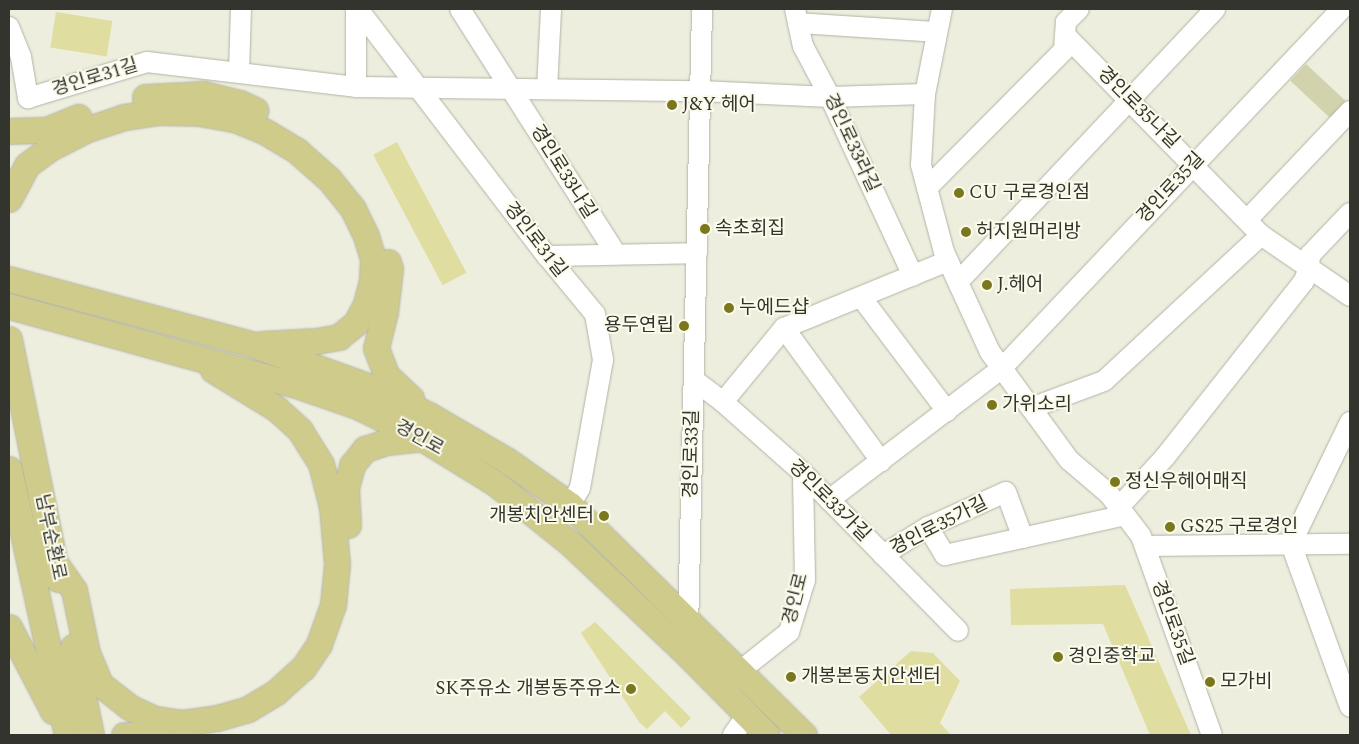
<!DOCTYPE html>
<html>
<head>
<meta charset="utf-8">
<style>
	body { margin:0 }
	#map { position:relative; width:1359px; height:744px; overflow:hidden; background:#eeeedf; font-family:Spectral,"Noto Sans KR",serif }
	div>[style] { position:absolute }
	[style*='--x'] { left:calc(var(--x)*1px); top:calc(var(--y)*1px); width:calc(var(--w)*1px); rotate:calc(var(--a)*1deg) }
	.green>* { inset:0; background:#d2d2ad; transform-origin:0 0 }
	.building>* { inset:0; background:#dfdd9f; transform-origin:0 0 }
	.roads { filter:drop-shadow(0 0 1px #b3b3a5) drop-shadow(0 0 1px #b3b3a5) }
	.minor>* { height:20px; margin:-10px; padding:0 10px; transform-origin:10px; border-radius:10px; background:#fff }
	.major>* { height:25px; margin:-12.5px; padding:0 12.5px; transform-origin:12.5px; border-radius:12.5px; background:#cecb8b }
	.dots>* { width:14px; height:14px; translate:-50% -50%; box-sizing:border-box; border:2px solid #fbfbec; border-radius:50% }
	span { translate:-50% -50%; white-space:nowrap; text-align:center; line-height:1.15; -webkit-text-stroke:4px #fbfbec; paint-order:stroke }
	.street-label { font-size:19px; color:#34342e }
	.poi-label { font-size:19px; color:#34342e }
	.left { translate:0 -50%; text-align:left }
	.right { translate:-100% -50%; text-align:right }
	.frame { position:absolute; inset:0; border:10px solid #34342e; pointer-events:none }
</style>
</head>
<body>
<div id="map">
	<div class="green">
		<i style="left:1306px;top:64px;width:54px;height:23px;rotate:43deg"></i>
	</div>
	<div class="building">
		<i style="left:56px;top:12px;width:57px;height:36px;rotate:9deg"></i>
		<i style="left:397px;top:142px;width:148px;height:27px;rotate:62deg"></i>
		<i style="clip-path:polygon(1125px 585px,1191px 735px,1150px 735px,1103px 624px,1011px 625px,1010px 589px)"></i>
		<i style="clip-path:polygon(595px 622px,691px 718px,681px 728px,665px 711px,647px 729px,639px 722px,581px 633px)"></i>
		<i style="clip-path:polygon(911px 651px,933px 653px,960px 681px,940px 723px,951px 735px,891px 735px,859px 697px)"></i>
	</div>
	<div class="roads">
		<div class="minor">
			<i style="--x:356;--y:9;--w:78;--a:90"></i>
			<i style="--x:358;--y:9;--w:311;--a:52.6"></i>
			<i style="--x:547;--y:256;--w:75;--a:50.4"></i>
			<i style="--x:595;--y:314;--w:47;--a:80.1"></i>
			<i style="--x:603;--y:360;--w:130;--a:100.2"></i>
			<i style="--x:580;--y:488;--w:20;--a:120"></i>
			<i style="--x:460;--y:9;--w:290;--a:57.5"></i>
			<i style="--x:795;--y:9;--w:38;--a:78"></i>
			<i style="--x:803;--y:46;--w:58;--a:62.1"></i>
			<i style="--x:830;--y:97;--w:197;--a:65.1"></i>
			<i style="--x:942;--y:9;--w:87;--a:101.3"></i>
			<i style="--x:925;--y:94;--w:71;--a:93.2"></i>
			<i style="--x:921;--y:165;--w:90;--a:75.2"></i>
			<i style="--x:944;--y:252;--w:110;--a:65.3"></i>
			<i style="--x:990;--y:352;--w:134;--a:53.8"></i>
			<i style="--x:1069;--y:460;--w:52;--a:40.4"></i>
			<i style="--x:1109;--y:494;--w:53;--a:52.7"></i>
			<i style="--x:1141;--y:536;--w:211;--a:70.4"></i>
			<i style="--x:798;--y:23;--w:139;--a:3.7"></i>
			<i style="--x:9;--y:27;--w:32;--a:68"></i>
			<i style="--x:21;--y:57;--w:42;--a:80.3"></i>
			<i style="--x:28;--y:98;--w:124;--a:-16.8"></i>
			<i style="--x:147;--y:62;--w:210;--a:6.8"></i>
			<i style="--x:356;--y:87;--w:344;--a:0.7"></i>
			<i style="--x:700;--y:91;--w:130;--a:2.6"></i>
			<i style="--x:830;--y:97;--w:95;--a:-1.8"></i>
			<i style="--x:1065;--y:35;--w:280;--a:45.6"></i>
			<i style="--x:1261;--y:235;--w:108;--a:34.4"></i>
			<i style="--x:239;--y:72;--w:63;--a:-88.2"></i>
			<i style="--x:547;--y:89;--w:80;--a:-87.1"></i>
			<i style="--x:927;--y:188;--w:194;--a:-45.2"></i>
			<i style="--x:1064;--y:50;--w:28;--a:-86"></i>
			<i style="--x:1066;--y:22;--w:18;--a:-45"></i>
			<i style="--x:1247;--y:220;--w:150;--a:-46.6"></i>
			<i style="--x:547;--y:256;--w:150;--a:-1.1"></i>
			<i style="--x:958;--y:282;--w:375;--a:-46.7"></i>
			<i style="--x:861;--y:297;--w:143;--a:53"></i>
			<i style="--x:784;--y:328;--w:165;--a:53.9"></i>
			<i style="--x:694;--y:380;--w:36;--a:37"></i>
			<i style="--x:723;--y:402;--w:107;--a:41.6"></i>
			<i style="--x:803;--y:473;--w:221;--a:45.5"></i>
			<i style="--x:723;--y:402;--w:96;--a:-50.5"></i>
			<i style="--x:784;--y:328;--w:177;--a:-22.2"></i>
			<i style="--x:1031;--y:408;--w:78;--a:-20.3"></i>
			<i style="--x:1104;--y:381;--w:214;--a:-42.9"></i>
			<i style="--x:1350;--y:422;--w:136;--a:115.8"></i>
			<i style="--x:1291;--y:544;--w:173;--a:70.1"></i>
			<i style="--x:829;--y:500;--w:218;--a:-37.3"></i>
			<i style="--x:1002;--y:368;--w:494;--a:-46.6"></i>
			<i style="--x:1119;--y:507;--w:68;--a:-47.4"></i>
			<i style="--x:1165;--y:457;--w:224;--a:-51.7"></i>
			<i style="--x:1304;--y:281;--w:15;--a:-70"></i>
			<i style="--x:1309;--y:267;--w:12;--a:-85"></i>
			<i style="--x:1310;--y:255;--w:58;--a:-46.4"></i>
			<i style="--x:928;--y:527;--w:33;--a:59"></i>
			<i style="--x:945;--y:555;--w:184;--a:-12.5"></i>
			<i style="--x:1145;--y:546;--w:205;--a:-0.6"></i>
			<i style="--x:883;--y:555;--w:53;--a:-31.9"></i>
			<i style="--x:928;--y:527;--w:85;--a:-24.2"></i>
			<i style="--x:1006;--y:492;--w:49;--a:69.7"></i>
			<i style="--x:688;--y:631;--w:622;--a:-88.71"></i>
			<i style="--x:740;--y:671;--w:63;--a:-38.5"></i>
			<i style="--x:789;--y:632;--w:54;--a:-72.9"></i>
			<i style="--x:805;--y:580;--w:107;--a:-91.1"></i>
			<i style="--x:733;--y:735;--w:24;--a:-55"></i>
		</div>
		<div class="major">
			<i style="--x:145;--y:97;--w:58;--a:-3"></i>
			<i style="--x:203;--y:94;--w:38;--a:14"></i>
			<i style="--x:240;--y:103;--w:17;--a:25"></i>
			<i style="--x:9;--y:131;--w:37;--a:-2"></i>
			<i style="--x:46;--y:130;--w:35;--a:-22"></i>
			<i style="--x:9;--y:199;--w:38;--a:-62"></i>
			<i style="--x:27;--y:165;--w:29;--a:-36"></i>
			<i style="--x:50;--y:148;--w:39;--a:-27"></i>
			<i style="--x:85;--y:130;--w:41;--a:-18.4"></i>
			<i style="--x:124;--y:117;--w:36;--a:-8"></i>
			<i style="--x:160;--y:112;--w:39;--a:1"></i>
			<i style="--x:199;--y:113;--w:36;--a:10"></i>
			<i style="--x:234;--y:119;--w:32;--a:22"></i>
			<i style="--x:264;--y:131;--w:37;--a:31"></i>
			<i style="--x:296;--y:150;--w:44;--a:41.3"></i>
			<i style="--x:329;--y:179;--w:38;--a:51"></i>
			<i style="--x:353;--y:209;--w:30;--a:64"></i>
			<i style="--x:366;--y:236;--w:24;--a:73"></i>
			<i style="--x:373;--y:259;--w:22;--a:93"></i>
			<i style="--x:372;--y:281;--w:24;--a:105"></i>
			<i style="--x:366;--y:304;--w:21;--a:118"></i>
			<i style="--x:356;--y:323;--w:22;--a:141"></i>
			<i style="--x:339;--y:337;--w:23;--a:170"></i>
			<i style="--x:316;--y:341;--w:55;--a:176.9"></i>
			<i style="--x:388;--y:262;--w:7;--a:74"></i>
			<i style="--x:390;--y:269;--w:43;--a:96.6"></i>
			<i style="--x:385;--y:312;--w:37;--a:104"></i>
			<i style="--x:376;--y:348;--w:30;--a:69"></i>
			<i style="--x:387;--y:376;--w:33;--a:43"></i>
			<i style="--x:9;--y:279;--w:251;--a:15"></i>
			<i style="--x:251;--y:344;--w:136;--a:19.8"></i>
			<i style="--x:379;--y:390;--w:56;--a:26.6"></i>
			<i style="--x:429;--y:415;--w:91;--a:30.2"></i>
			<i style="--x:508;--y:461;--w:76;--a:35.4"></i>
			<i style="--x:570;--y:505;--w:328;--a:44.5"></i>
			<i style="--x:9;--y:306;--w:295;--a:15.4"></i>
			<i style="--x:293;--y:384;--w:68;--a:19"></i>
			<i style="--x:357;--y:406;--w:72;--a:26.2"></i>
			<i style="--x:422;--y:438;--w:86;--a:31.7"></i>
			<i style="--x:495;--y:483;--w:99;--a:38.8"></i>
			<i style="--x:572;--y:545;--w:160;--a:43.5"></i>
			<i style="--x:688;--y:655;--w:112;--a:45.4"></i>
			<i style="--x:9;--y:339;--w:245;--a:78.5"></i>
			<i style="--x:9;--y:469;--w:272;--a:77.7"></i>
			<i style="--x:348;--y:525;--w:37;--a:-93"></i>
			<i style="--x:346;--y:488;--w:24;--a:-75"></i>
			<i style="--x:352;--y:465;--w:21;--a:-51"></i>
			<i style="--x:365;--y:449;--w:22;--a:-18"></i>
			<i style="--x:386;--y:442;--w:36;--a:-6"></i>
			<i style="--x:55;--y:563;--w:33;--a:55"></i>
			<i style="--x:74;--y:590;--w:64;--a:78.3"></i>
			<i style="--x:87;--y:653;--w:34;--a:67"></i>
			<i style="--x:100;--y:684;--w:37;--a:38"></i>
			<i style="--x:129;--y:707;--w:29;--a:25"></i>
			<i style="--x:155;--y:719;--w:27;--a:8"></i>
			<i style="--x:182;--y:723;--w:35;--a:-8"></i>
			<i style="--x:217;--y:718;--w:32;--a:-16"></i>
			<i style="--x:248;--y:709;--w:33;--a:-31"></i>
			<i style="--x:276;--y:692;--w:36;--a:-42"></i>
			<i style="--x:303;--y:668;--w:29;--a:-56"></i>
			<i style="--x:319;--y:644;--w:41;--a:-70.3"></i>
			<i style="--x:333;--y:605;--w:41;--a:-84.4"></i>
			<i style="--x:337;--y:564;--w:57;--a:-95"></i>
			<i style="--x:332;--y:507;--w:44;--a:-104.3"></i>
			<i style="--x:321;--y:464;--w:40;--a:-122"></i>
			<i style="--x:300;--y:430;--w:31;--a:-138"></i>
			<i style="--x:277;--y:409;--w:75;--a:-148.6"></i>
			<i style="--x:9;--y:627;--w:95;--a:62.4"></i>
			<i style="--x:73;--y:647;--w:90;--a:78.4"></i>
			<i style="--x:124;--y:735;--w:34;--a:0"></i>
		</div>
	</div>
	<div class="dots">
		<i style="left:672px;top:105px;background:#7b771c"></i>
		<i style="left:959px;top:193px;background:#7b771c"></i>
		<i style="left:705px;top:229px;background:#7b771c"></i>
		<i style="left:966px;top:232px;background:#7b771c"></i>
		<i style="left:987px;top:285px;background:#7b771c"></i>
		<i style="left:729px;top:308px;background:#7b771c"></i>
		<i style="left:684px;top:326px;background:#7b771c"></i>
		<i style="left:992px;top:405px;background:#7b771c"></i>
		<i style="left:1115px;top:482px;background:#7b771c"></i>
		<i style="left:604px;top:516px;background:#7b771c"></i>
		<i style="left:1170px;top:527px;background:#7b771c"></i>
		<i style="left:1058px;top:657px;background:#7b771c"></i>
		<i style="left:791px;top:677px;background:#7b771c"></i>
		<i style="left:1210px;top:682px;background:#7b771c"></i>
		<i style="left:631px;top:689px;background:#7b771c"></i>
	</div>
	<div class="street-label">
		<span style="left:95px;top:78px;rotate:-17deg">경인로31길</span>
		<span style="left:1138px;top:108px;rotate:45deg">경인로35나길</span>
		<span style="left:851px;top:143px;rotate:65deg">경인로33라길</span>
		<span style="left:563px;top:172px;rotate:58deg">경인로33나길</span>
		<span style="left:1171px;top:188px;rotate:-47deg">경인로35길</span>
		<span style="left:535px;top:240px;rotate:52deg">경인로31길</span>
		<span style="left:419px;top:438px;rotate:29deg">경인로</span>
		<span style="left:692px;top:454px;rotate:-89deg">경인로33길</span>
		<span style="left:829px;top:501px;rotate:45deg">경인로33가길</span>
		<span style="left:939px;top:526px;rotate:-27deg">경인로35가길</span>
		<span style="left:50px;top:537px;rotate:78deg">남부순환로</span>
		<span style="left:796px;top:599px;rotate:-76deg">경인로</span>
		<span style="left:1172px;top:623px;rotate:70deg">경인로35길</span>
	</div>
	<div class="poi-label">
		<span class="left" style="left:682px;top:105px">J&amp;Y 헤어</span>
		<span class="left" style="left:969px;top:193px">CU 구로경인점</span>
		<span class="left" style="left:715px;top:229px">속초회집</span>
		<span class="left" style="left:976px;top:232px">허지원머리방</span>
		<span class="left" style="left:997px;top:285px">J.헤어</span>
		<span class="left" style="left:739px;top:308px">누에드샵</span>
		<span class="right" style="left:674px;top:326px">용두연립</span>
		<span class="left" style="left:1002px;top:405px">가위소리</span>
		<span class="left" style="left:1125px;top:482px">정신우헤어매직</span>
		<span class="right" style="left:594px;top:516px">개봉치안센터</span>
		<span class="left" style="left:1180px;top:527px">GS25 구로경인</span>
		<span class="left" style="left:1068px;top:657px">경인중학교</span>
		<span class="left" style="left:801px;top:677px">개봉본동치안센터</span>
		<span class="left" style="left:1220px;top:682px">모가비</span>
		<span class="right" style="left:621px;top:689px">SK주유소 개봉동주유소</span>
	</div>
	<div class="frame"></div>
</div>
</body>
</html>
